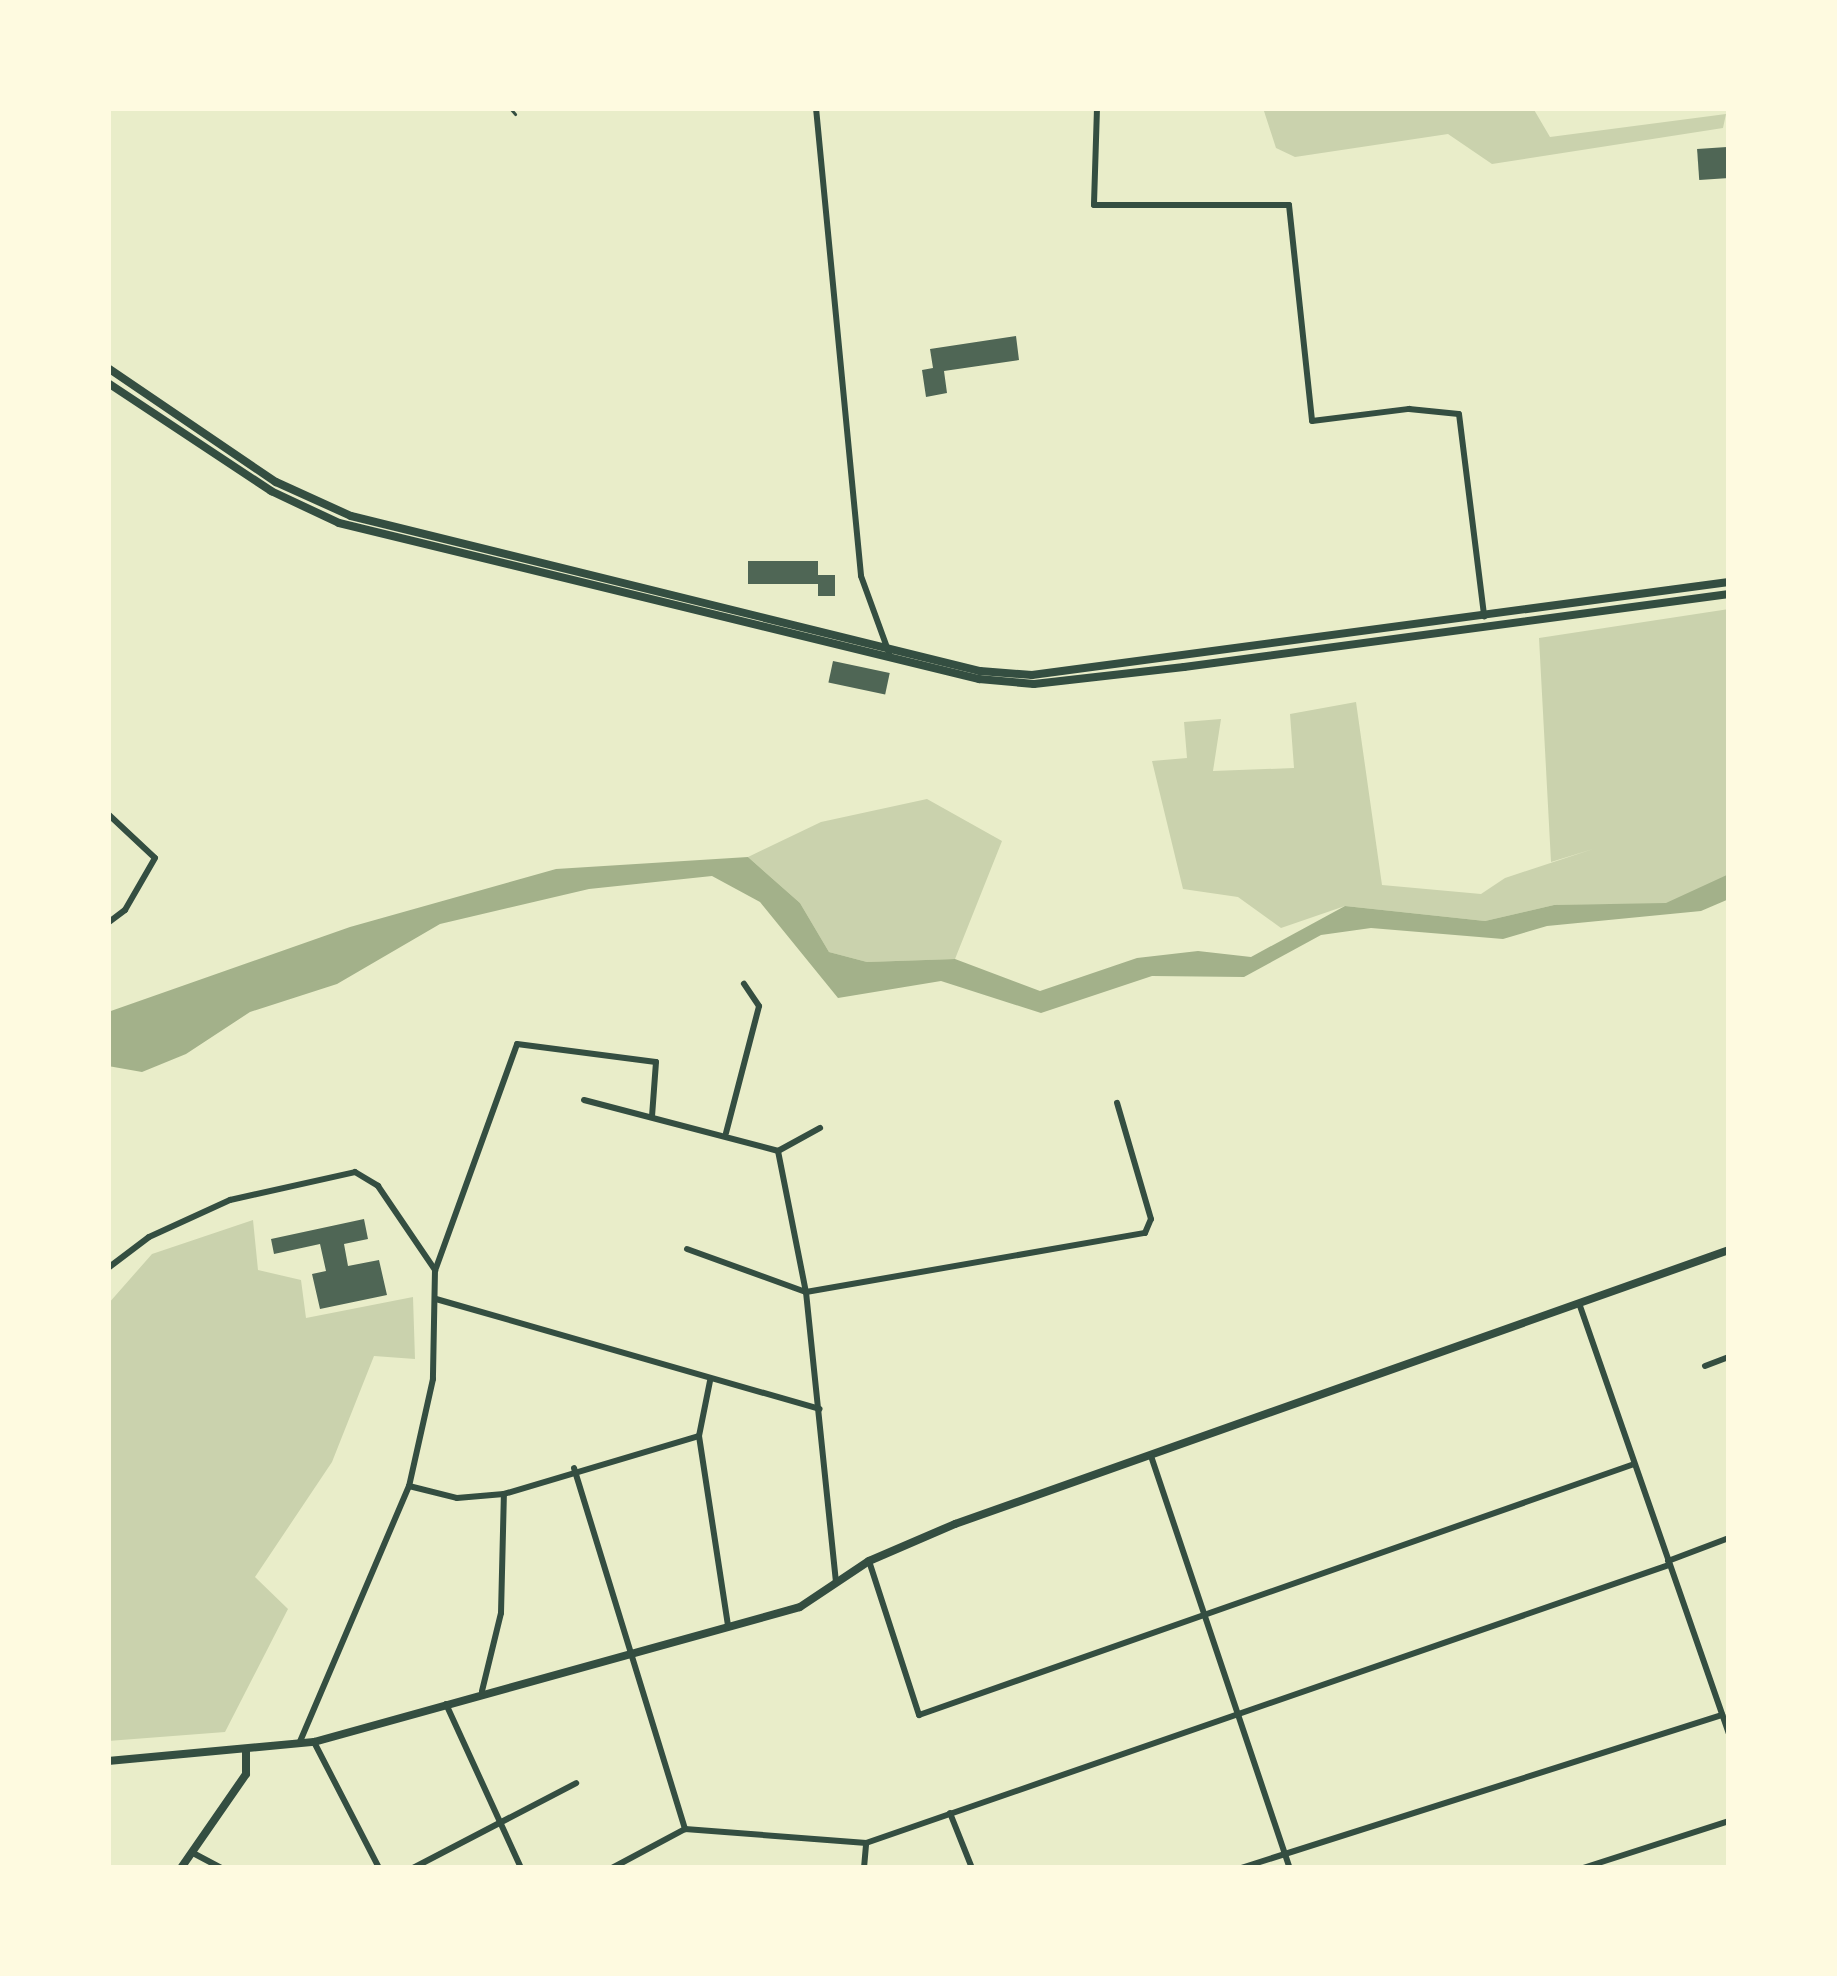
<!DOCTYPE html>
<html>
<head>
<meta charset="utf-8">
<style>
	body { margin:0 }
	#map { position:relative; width:1837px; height:1976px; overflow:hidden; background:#e9edc9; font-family:Commissioner,sans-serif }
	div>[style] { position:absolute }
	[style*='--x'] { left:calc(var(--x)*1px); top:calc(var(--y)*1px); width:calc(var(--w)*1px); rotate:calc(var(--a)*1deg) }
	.green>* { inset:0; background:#cad2ad }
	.water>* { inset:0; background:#a3b18a }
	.building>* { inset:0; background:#4f6655; transform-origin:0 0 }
	.service>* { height:3px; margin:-1.5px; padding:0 1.5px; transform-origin:1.5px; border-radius:1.5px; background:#344e41 }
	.minor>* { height:6px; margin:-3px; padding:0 3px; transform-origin:3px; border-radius:3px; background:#344e41 }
	.tertiary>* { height:8px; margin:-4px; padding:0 4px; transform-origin:4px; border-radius:4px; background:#344e41 }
	.secondary>* { height:8px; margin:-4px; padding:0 4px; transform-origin:4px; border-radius:4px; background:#344e41 }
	span { translate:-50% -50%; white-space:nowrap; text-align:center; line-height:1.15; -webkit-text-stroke:12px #fefae0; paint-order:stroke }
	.frame { position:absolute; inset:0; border:111px solid #fefae0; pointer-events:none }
</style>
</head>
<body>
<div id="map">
	<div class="green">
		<i style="clip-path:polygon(1263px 108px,1533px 108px,1550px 137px,1726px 114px,1723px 128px,1492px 164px,1448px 134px,1295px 157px,1276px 148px)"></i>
		<i style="clip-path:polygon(1729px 609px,1729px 874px,1704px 892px,1666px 904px,1554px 905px,1485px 921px,1345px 906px,1281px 928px,1238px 897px,1183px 889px,1152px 761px,1187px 758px,1184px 722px,1221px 719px,1213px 771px,1294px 768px,1290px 714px,1356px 702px,1382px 885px,1481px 894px,1505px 878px,1593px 849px,1551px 862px,1539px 638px)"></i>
		<i style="clip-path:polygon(927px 799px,1002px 841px,955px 959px,867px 962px,829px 952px,800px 903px,748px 857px,821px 822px)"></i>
		<i style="clip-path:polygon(253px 1220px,258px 1270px,301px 1280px,306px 1318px,413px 1297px,415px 1359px,374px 1356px,332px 1462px,255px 1577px,288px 1609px,225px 1732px,108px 1741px,108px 1304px,152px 1254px)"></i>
	</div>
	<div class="water">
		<i style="clip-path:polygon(748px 857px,800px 903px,829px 952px,867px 962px,955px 959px,1040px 991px,1137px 958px,1198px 951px,1251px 957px,1345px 906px,1485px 921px,1554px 905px,1666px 903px,1729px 874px,1729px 899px,1701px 911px,1547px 926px,1503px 939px,1371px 928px,1321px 935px,1244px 977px,1152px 976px,1041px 1013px,941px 981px,838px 998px,760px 902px,712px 876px,589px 889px,440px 924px,337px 984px,250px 1012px,186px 1054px,142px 1072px,108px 1066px,108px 1012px,350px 927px,556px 869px)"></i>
	</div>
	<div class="building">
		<i style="left:1727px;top:147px;width:31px;height:30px;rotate:86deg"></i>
		<i style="clip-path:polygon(1016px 336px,1019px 360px,944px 371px,947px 393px,926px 397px,922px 370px,933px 368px,930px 349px)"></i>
		<i style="clip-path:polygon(748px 561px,818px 561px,818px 575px,835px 575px,835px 596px,818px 596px,818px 584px,748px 584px)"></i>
		<i style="left:833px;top:661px;width:58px;height:22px;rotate:12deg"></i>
		<i style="clip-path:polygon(364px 1219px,368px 1239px,344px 1244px,348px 1266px,379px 1260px,387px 1295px,320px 1309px,312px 1274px,326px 1271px,320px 1244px,274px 1254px,271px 1239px)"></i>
	</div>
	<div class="service">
		<i style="--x:510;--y:108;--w:8;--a:50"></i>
	</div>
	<div class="minor">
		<i style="--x:816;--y:108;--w:470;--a:84.5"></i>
		<i style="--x:861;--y:576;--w:82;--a:70"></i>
		<i style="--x:1097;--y:108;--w:97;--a:91.8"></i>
		<i style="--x:1094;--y:205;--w:195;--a:0"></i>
		<i style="--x:1289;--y:205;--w:217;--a:83.9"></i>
		<i style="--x:1312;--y:421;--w:98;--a:-7.1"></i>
		<i style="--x:1409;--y:409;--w:50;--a:5.7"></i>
		<i style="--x:1459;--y:414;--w:204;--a:82.9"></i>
		<i style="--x:108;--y:814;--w:64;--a:43.1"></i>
		<i style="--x:155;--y:858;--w:60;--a:120"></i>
		<i style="--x:125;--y:910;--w:21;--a:143"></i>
		<i style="--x:584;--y:1100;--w:201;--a:14.7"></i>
		<i style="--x:778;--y:1151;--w:144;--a:78.8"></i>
		<i style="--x:806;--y:1292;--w:291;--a:84.1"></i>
		<i style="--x:726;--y:1133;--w:131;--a:-75.4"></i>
		<i style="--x:759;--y:1006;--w:27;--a:-124"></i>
		<i style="--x:778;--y:1151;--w:48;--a:-28.7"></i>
		<i style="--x:687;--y:1249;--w:127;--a:19.9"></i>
		<i style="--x:806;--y:1292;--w:344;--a:-9.9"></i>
		<i style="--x:1145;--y:1233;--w:15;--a:-67"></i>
		<i style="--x:1151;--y:1219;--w:121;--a:-106.3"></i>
		<i style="--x:108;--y:1268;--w:51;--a:-37.1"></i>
		<i style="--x:149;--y:1237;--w:89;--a:-24.6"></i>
		<i style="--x:230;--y:1200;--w:128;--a:-12.6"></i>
		<i style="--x:355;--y:1172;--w:27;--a:31"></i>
		<i style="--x:378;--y:1186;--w:102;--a:55.8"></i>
		<i style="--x:435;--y:1270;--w:109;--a:91.1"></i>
		<i style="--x:433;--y:1379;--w:110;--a:102.6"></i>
		<i style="--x:409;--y:1486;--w:280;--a:113.1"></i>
		<i style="--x:436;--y:1268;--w:238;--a:-70.1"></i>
		<i style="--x:517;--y:1044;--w:140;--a:7.4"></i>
		<i style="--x:656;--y:1062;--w:54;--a:94.2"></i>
		<i style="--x:436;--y:1299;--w:399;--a:16"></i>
		<i style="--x:1580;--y:1306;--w:454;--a:70.8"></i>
		<i style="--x:1705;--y:1366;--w:26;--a:-21"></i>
		<i style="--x:699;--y:1436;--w:192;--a:81.3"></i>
		<i style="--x:1151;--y:1456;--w:435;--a:71.4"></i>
		<i style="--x:574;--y:1468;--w:378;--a:72.9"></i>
		<i style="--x:409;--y:1486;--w:49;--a:14"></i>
		<i style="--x:457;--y:1498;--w:47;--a:-4.9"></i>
		<i style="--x:504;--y:1494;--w:203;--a:-16.6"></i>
		<i style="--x:699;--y:1436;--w:56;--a:-78.7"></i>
		<i style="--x:869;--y:1561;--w:162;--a:72"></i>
		<i style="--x:919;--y:1715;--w:758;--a:-19.34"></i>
		<i style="--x:1668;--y:1561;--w:65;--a:-20.7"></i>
		<i style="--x:482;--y:1691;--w:80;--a:-76.3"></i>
		<i style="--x:501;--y:1613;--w:119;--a:-88.6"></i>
		<i style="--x:446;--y:1704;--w:180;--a:65.4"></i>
		<i style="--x:314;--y:1742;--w:142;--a:62.7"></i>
		<i style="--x:950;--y:1813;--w:59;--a:68.2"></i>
		<i style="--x:193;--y:1853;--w:32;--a:28"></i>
		<i style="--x:413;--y:1868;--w:184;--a:-27.5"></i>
		<i style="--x:612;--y:1868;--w:83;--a:-28.1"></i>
		<i style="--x:685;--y:1829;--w:182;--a:4.4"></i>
		<i style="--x:866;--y:1843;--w:850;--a:-19.1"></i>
		<i style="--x:864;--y:1868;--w:25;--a:-85"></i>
		<i style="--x:1241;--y:1868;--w:505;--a:-17.65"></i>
		<i style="--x:1583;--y:1868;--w:153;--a:-17.8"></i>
	</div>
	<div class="tertiary">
		<i style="--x:181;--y:1868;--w:114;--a:-55.3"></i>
		<i style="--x:246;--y:1774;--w:23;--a:-90"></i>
	</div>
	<div class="secondary">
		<i style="--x:108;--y:368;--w:203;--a:34.2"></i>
		<i style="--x:276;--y:482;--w:82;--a:24.4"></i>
		<i style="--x:351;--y:516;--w:648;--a:13.84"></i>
		<i style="--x:980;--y:671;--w:52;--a:4.4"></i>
		<i style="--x:1032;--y:675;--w:703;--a:-7.6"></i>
		<i style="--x:108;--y:383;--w:196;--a:33.5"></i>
		<i style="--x:271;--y:491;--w:75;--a:25.2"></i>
		<i style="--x:339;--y:523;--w:659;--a:13.7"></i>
		<i style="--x:979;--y:679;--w:55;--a:5.2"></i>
		<i style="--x:1034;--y:684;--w:151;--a:-6.5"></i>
		<i style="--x:1184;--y:667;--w:550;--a:-7.63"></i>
		<i style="--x:108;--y:1761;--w:207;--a:-5.3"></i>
		<i style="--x:314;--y:1742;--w:504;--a:-15.52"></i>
		<i style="--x:800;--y:1607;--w:83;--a:-33.7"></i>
		<i style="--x:869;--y:1561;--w:94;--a:-23.3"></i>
		<i style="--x:955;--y:1524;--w:821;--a:-19.49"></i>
	</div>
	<div class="frame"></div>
</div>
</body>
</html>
